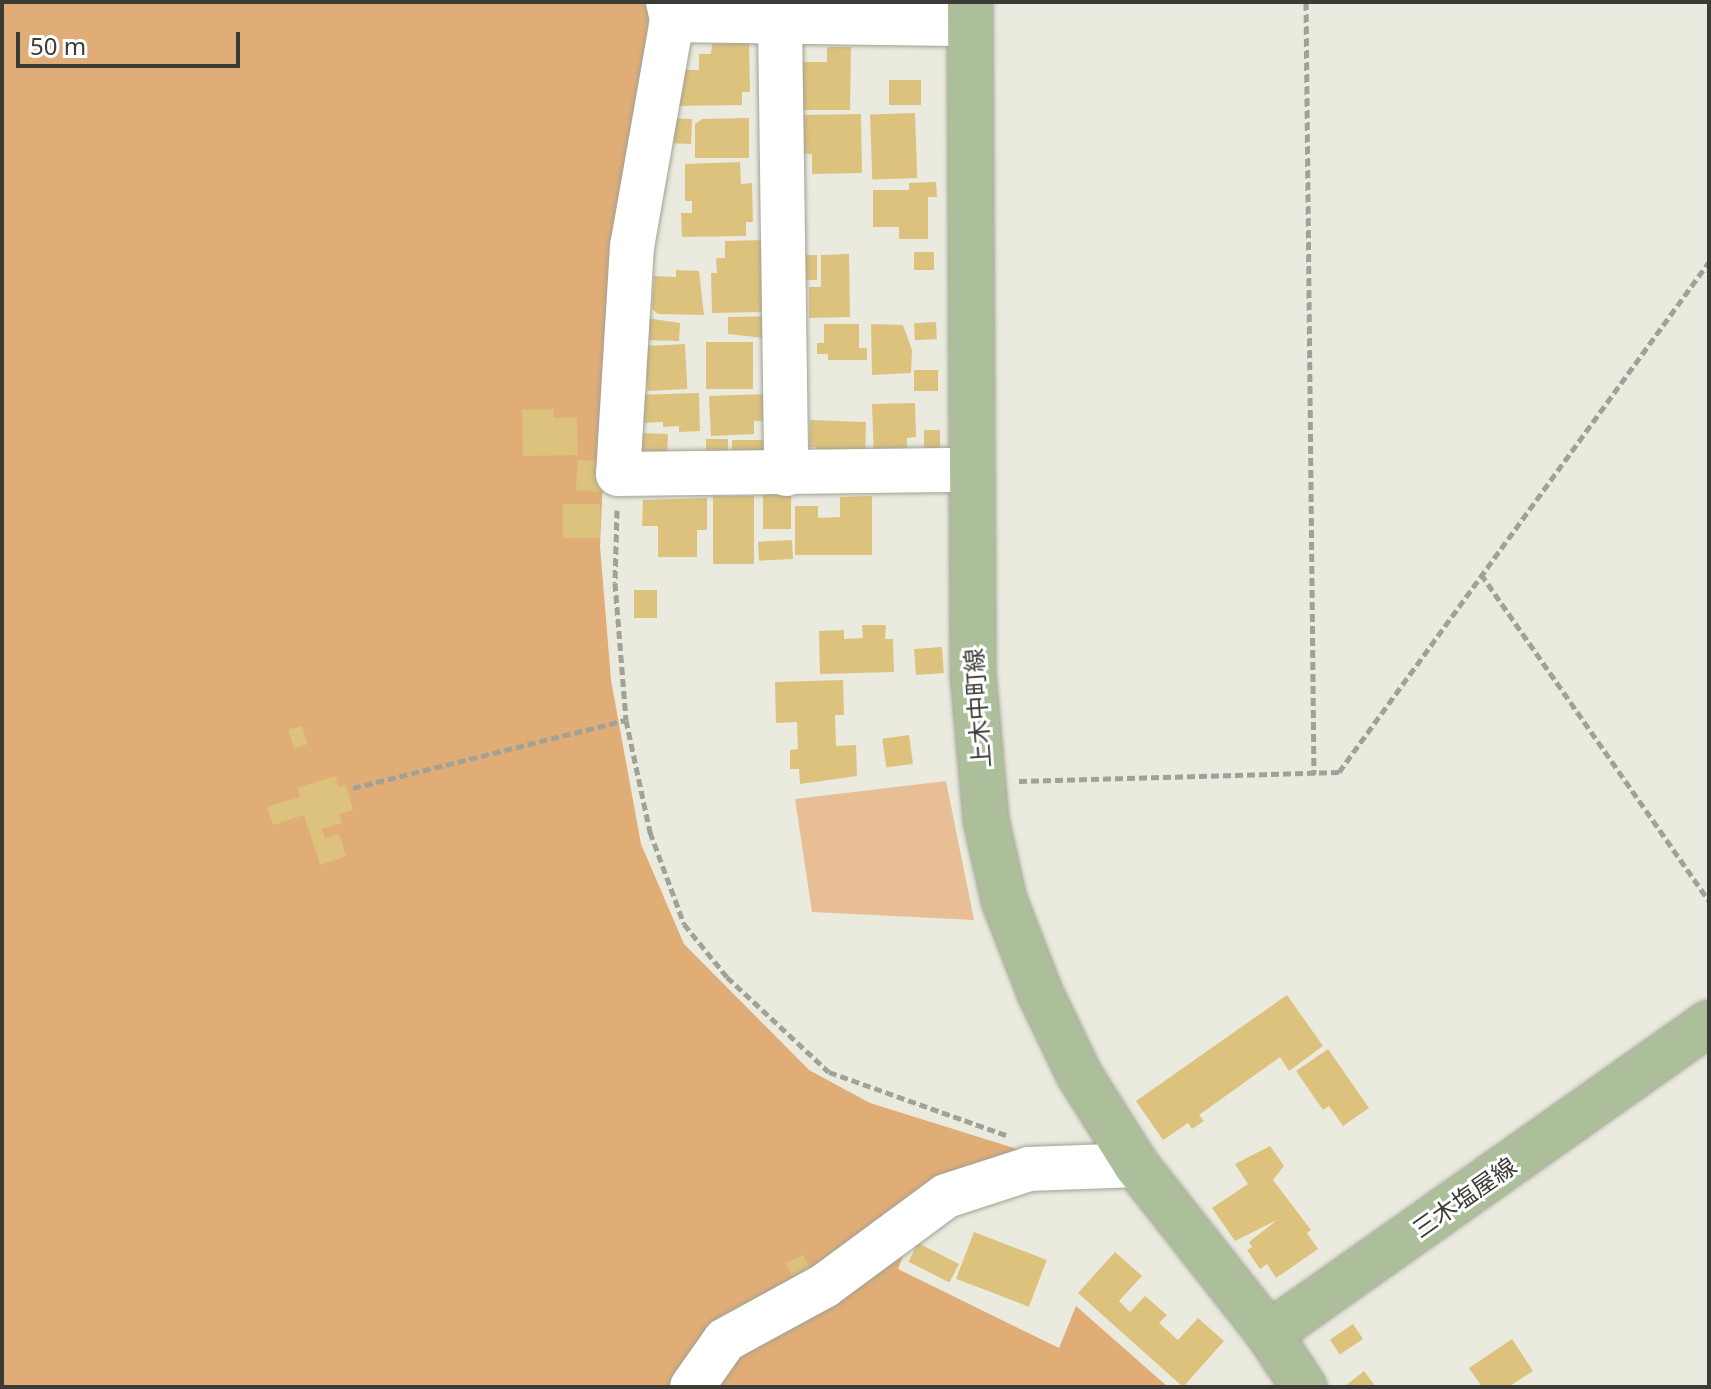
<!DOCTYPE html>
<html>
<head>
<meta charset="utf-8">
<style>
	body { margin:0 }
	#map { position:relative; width:1711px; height:1389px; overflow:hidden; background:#eaebde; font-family:"Noto Sans","Noto Sans JP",sans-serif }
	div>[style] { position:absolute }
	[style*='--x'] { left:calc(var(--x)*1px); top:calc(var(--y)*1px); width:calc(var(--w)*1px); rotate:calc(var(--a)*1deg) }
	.green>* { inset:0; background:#e8bf94 }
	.forest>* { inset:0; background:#e1ad77 }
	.building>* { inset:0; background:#ddc27d; transform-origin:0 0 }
	.path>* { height:5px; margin-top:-2.5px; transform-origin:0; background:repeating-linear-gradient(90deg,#a1a198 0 8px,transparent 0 12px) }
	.roads { filter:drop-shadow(0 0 2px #a0a194) drop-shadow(0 0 2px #a0a194) }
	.minor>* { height:44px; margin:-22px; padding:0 22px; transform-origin:22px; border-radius:22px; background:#fff }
	.major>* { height:44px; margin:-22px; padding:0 22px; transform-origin:22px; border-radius:22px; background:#acbf9a }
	span { translate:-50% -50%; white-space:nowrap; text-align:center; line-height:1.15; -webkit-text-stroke:6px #fff; paint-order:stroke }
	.street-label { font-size:24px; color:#3c3c37 }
	.frame { position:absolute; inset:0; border:4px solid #3c3c37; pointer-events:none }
	.scale { position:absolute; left:16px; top:32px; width:224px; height:36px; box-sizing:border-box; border:4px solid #3c3c37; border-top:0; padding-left:10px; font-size:24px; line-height:28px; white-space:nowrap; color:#3c3c37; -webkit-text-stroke:6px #fff; paint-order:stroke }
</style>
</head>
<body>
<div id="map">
	<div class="green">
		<i style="clip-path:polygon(946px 781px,974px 920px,812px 912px,795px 799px)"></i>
	</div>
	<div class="forest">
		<i style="clip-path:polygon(2px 2px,651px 2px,610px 315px,600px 546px,611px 680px,641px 844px,684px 944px,809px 1070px,870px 1103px,1033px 1154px,928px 1188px,898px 1269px,1059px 1348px,1076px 1306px,1168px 1387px,2px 1387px)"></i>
	</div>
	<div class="building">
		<i style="clip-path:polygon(749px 42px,750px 92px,742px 92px,742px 105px,675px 106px,679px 70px,699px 70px,699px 54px,711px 54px,712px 44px)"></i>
		<i style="clip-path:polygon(827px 47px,851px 47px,850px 110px,798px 110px,803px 62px,827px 62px)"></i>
		<i style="left:889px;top:80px;width:32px;height:25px"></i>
		<i style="left:915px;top:113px;width:65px;height:45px;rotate:88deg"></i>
		<i style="clip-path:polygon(861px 114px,862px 173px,812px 174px,812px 154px,802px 154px,802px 115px)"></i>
		<i style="clip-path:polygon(749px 118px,749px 158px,695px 158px,695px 124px,702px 119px)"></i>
		<i style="left:692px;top:119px;width:25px;height:21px;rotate:92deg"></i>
		<i style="clip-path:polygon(740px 162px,741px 184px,752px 183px,753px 222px,746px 222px,746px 236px,682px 237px,681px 213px,692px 213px,692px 201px,685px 201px,685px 164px)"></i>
		<i style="clip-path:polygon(936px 182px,937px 197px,928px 197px,928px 239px,899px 239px,899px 227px,873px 227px,873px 190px,909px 190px,909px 183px)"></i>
		<i style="clip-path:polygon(769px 240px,763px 312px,712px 313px,711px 273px,717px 273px,716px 258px,725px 258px,725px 241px)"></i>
		<i style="left:914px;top:252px;width:20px;height:18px"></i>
		<i style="clip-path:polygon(849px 254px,850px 317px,809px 318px,809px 287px,821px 287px,821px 255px)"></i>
		<i style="left:798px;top:255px;width:19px;height:25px"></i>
		<i style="clip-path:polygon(676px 270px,699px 271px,704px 315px,658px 314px,652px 309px,654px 276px,676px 277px)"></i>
		<i style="clip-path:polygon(771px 316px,772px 339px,728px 334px,728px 317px)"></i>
		<i style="clip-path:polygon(639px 317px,680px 323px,679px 341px,639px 340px)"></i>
		<i style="left:936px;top:322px;width:17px;height:22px;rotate:87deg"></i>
		<i style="clip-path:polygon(824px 324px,859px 324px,859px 348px,867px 348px,867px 360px,828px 360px,828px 354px,817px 354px,817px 343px,824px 343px)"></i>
		<i style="clip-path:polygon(871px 324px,903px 325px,912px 350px,911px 373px,872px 375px)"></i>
		<i style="left:706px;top:342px;width:47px;height:47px"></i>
		<i style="left:685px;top:344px;width:45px;height:40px;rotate:87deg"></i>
		<i style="left:914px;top:370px;width:24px;height:21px"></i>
		<i style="clip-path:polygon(699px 393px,700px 431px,679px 432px,679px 426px,663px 427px,663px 422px,638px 423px,636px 395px)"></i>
		<i style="clip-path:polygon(765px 394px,766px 421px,754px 421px,754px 434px,711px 436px,709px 396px)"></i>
		<i style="clip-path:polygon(915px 403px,916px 437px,907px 438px,907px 459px,874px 460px,872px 404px)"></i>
		<i style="clip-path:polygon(554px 409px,554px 418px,577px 417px,578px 455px,523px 456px,522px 410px)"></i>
		<i style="clip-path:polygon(810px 420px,866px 422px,865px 462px,816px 460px,816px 447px,809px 447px)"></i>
		<i style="left:924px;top:430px;width:16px;height:24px"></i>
		<i style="left:637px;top:433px;width:31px;height:30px;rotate:2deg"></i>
		<i style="left:706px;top:439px;width:22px;height:26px"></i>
		<i style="left:732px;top:440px;width:37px;height:22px"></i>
		<i style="left:578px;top:460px;width:28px;height:30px;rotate:4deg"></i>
		<i style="left:763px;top:492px;width:28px;height:37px"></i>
		<i style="left:713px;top:496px;width:41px;height:68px"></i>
		<i style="clip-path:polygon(872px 496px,872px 555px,795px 555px,795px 506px,818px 506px,818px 518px,840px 517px,840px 497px)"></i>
		<i style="clip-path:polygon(707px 498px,707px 530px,697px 530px,697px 557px,658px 557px,658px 526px,642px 526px,643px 500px)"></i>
		<i style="left:563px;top:504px;width:37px;height:34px"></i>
		<i style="left:792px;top:540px;width:19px;height:34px;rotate:87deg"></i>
		<i style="left:634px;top:590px;width:23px;height:28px"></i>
		<i style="clip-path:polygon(862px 625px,886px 625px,885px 639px,893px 639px,894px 672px,820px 674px,819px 631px,844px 630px,844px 639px,863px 638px)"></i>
		<i style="left:942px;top:647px;width:26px;height:28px;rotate:86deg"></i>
		<i style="clip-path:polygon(843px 680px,844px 715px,835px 715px,836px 746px,856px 745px,857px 776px,800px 784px,799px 769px,790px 769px,790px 750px,798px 749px,797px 722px,776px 723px,775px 682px)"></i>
		<i style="left:302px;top:726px;width:19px;height:14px;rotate:74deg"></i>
		<i style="left:909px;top:735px;width:29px;height:27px;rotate:82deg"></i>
		<i style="clip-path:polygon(335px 776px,338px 787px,346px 785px,353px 810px,339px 814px,342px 823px,322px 829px,325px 839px,339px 834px,346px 856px,320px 865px,304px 815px,273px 825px,267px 807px,300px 797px,297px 788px)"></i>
		<i style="clip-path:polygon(1287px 995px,1323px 1046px,1289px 1071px,1280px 1057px,1199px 1115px,1204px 1121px,1192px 1129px,1188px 1123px,1163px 1140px,1136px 1101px)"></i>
		<i style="clip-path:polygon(1328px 1049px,1369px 1108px,1343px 1126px,1329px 1106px,1323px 1110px,1296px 1071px)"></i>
		<i style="clip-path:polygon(1270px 1146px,1284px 1166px,1273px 1180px,1311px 1230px,1307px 1233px,1318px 1249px,1276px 1278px,1267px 1264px,1260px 1269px,1247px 1250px,1252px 1247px,1249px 1242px,1277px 1220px,1235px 1241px,1212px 1208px,1248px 1184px,1235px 1164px)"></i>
		<i style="left:974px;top:1232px;width:78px;height:50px;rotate:21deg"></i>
		<i style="left:918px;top:1243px;width:46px;height:21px;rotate:27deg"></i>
		<i style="clip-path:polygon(1115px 1252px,1142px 1276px,1119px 1301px,1130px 1312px,1145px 1296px,1167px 1315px,1159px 1323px,1178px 1340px,1198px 1318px,1224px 1341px,1183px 1387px,1078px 1293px)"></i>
		<i style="left:803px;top:1255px;width:25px;height:19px;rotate:64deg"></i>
		<i style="left:1353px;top:1324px;width:18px;height:28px;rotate:56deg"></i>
		<i style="clip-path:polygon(1512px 1339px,1533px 1371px,1508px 1387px,1482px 1387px,1469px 1368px)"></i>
		<i style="clip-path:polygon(1364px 1371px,1376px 1387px,1344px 1387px)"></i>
	</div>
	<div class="path">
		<i style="--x:1306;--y:2;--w:772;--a:89.41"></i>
		<i style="--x:617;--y:510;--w:73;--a:91.6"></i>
		<i style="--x:615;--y:583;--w:137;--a:85.4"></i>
		<i style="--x:626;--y:720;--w:115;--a:77.9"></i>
		<i style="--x:650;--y:832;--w:98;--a:69.7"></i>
		<i style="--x:684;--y:924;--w:68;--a:50.9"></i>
		<i style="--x:727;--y:977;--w:139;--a:43"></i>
		<i style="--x:829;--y:1072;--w:191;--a:19.6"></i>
		<i style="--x:1481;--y:574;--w:399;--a:55.1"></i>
		<i style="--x:1019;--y:781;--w:320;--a:-1.6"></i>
		<i style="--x:1339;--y:772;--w:630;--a:-54.04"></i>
		<i style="--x:353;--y:788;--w:281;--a:-14"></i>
	</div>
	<div class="roads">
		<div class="minor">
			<i style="--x:668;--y:2;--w:18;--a:77"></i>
			<i style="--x:672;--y:20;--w:230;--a:100"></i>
			<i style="--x:632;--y:246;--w:228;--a:93.5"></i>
			<i style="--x:618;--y:474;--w:351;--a:-0.7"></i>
			<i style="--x:672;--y:20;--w:298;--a:0.8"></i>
			<i style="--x:780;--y:23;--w:451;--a:89.2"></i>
			<i style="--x:692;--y:1387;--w:57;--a:-54.9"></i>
			<i style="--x:725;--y:1340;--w:113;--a:-28.6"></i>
			<i style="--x:824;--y:1286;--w:152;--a:-36.4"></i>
			<i style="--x:946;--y:1196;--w:87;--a:-18"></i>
			<i style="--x:1029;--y:1169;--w:107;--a:-2.1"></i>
		</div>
		<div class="major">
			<i style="--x:970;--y:2;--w:672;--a:89.74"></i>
			<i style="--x:973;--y:674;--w:147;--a:84.9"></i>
			<i style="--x:986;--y:820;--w:82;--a:77.3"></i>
			<i style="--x:1004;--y:900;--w:100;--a:68.8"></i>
			<i style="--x:1040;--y:993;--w:92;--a:64.3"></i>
			<i style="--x:1080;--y:1076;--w:105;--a:57.8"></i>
			<i style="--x:1136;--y:1165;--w:215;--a:51.8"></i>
			<i style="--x:1304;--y:1387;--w:64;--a:-123.4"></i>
			<i style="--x:1269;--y:1334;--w:539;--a:-35.25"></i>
		</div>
	</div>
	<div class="street-label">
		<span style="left:977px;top:708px;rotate:-94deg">上木中町線</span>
		<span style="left:1464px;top:1197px;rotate:-35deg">三木塩屋線</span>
	</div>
	<div class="frame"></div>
	<div class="scale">50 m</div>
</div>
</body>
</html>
